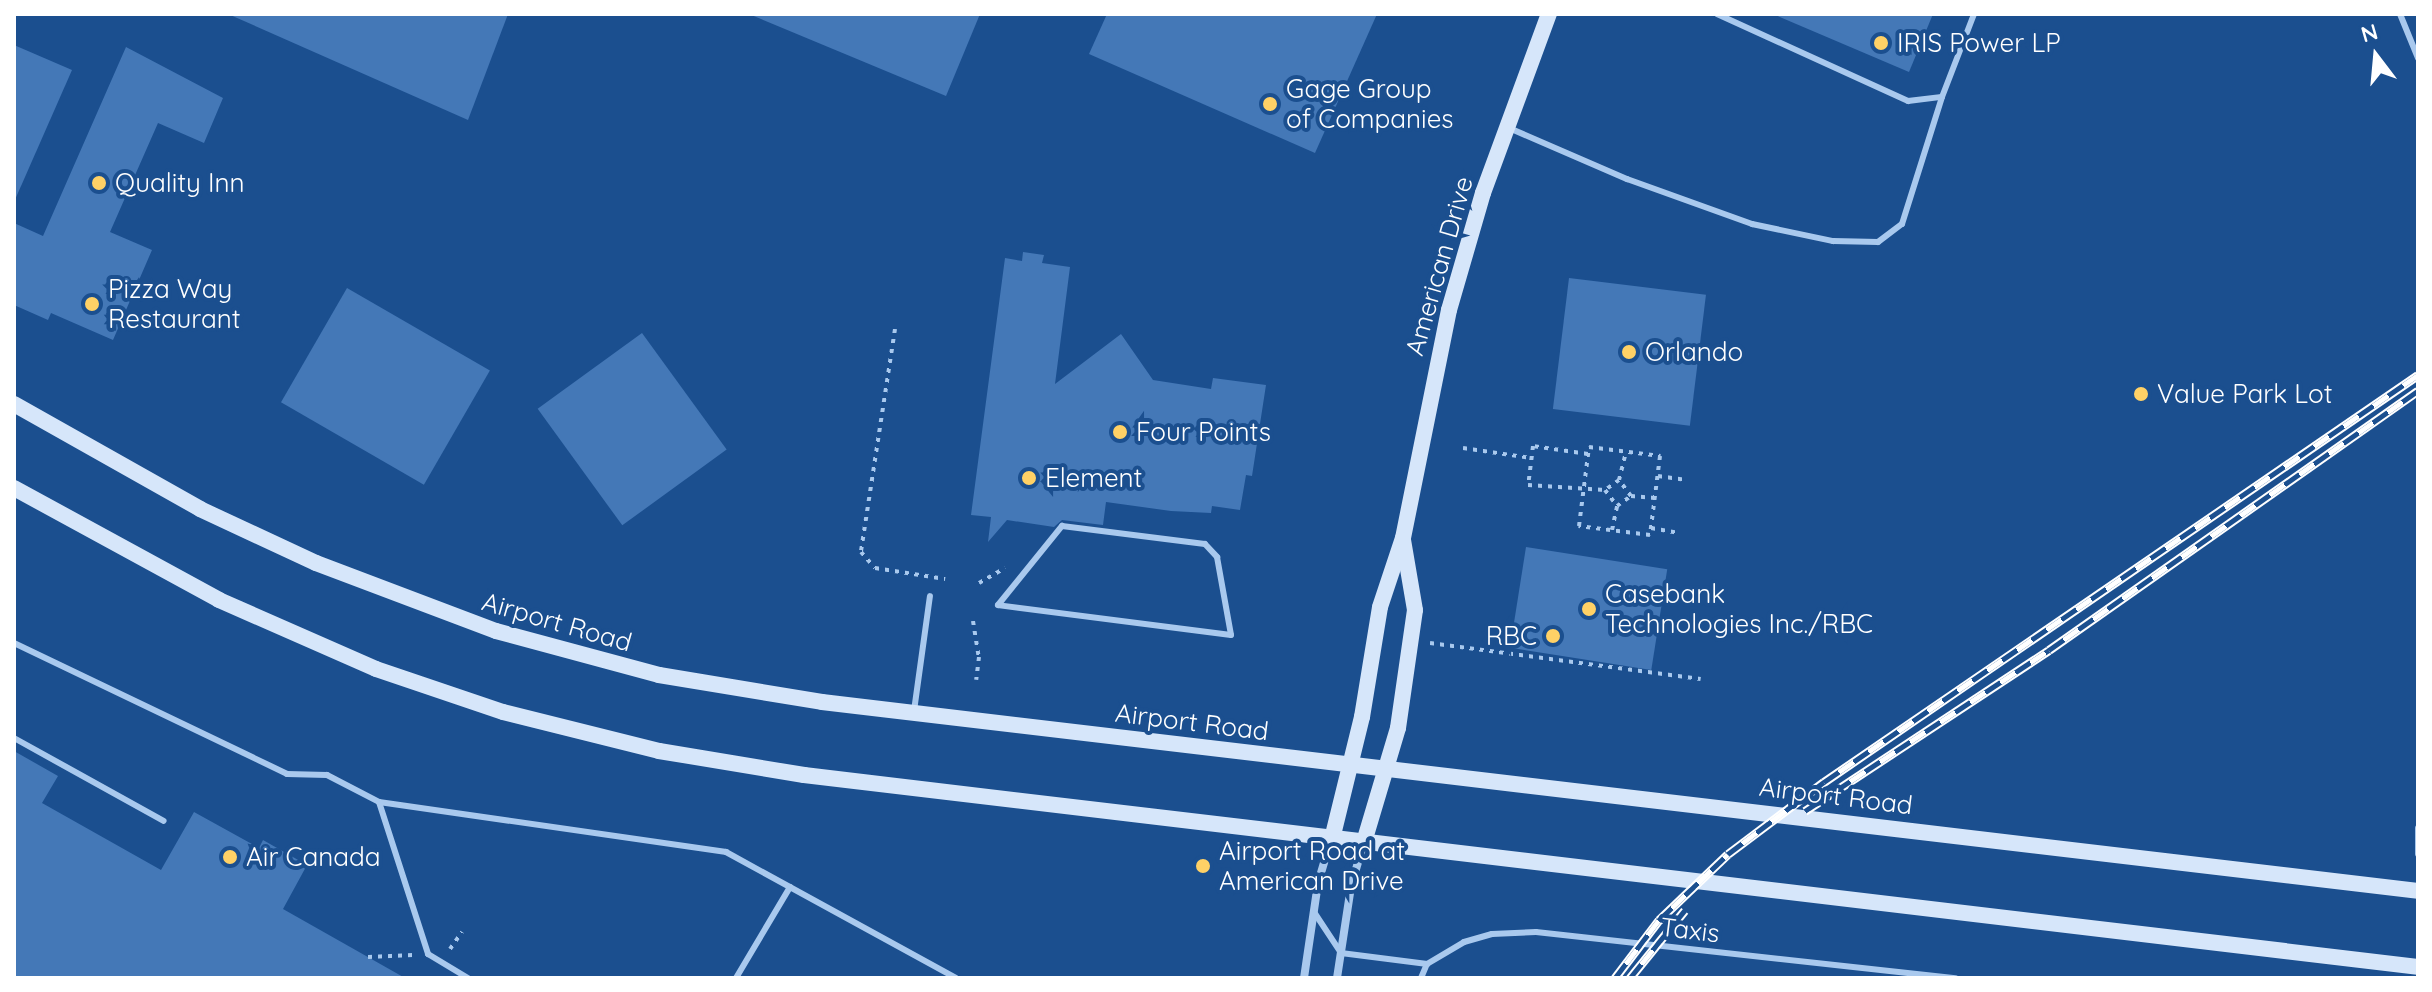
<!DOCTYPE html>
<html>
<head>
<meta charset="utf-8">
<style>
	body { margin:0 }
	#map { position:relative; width:2432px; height:992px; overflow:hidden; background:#1b4f8f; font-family:Quicksand,sans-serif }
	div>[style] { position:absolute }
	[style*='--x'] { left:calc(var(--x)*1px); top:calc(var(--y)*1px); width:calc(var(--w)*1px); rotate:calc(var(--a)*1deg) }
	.building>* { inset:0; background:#4478b7; transform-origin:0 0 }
	.path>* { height:4px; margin-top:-2px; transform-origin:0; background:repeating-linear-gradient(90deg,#a9c9ee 0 4px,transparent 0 10px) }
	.lane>* { height:6px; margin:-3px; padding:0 3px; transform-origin:3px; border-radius:3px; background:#a9c9ee }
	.street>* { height:8px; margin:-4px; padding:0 4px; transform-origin:4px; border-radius:4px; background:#a9c9ee }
	.secondary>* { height:16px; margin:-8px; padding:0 8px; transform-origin:8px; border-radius:8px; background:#d6e6fa }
	.rail>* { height:9px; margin-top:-4.5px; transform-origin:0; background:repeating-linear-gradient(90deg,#1b4f8f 0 18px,#fff 0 36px); box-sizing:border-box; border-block:2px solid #fff }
	.dots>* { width:22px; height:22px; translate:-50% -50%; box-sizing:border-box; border:4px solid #1b4f8f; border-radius:50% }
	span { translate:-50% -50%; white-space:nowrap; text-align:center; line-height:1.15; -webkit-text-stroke:8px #1b4f8f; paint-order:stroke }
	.poi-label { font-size:26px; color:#fff }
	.left { translate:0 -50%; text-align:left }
	.right { translate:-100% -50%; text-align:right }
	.street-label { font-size:26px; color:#fff }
	.frame { position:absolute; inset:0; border:16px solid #fff; pointer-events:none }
	.north { position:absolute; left:2336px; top:16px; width:80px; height:80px; -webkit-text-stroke:6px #1b4f8f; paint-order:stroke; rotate:344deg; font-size:22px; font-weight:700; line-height:32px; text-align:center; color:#fff }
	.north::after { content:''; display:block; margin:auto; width:28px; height:36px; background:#fff; clip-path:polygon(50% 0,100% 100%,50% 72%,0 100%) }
</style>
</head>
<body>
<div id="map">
	<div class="building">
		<i style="clip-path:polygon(228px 14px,508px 14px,468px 120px)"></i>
		<i style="clip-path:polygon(749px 14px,980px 14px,946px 96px)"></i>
		<i style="clip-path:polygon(1107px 14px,1377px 14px,1315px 153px,1089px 54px)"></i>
		<i style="clip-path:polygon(1773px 14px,1933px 14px,1909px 72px)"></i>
		<i style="clip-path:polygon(14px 45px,72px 70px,14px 202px)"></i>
		<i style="clip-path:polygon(126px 47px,223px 98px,204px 143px,158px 123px,110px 232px,152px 250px,113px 340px,51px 313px,48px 320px,14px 305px,14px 223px,43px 236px)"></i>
		<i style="clip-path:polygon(1023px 252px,1044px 255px,1042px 263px,1070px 267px,1055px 384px,1121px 334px,1153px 380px,1211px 389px,1213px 378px,1266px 385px,1252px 476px,1246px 475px,1240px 510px,1212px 506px,1211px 513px,1171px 511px,1106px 502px,1103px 525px,1062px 520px,1054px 527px,1007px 520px,988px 542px,991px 517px,971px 515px,1005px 258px,1022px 261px)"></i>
		<i style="left:1569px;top:278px;width:138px;height:132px;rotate:7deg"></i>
		<i style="left:347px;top:288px;width:165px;height:132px;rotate:30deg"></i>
		<i style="left:642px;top:333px;width:144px;height:129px;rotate:54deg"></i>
		<i style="left:1526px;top:547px;width:143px;height:102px;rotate:9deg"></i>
		<i style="clip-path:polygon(14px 751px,58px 776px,42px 803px,161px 870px,194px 812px,259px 848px,263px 840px,307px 865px,283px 909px,405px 978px,14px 978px)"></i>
	</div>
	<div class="path">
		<i style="--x:895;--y:329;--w:226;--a:98.7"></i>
		<i style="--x:861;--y:552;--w:21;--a:49"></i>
		<i style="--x:875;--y:568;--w:71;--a:8.9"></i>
		<i style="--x:1589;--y:447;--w:72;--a:7.2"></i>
		<i style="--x:1660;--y:456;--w:80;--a:97.2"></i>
		<i style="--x:1650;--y:535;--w:72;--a:-172.8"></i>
		<i style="--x:1579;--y:526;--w:80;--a:-82.8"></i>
		<i style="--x:1463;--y:448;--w:69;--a:8.4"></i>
		<i style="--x:1588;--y:454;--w:56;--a:-171.7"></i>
		<i style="--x:1533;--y:446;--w:39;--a:97"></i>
		<i style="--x:1528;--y:485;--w:77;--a:3.7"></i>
		<i style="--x:1658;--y:476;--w:27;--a:8"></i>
		<i style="--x:1619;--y:480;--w:29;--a:-76"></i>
		<i style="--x:1631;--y:496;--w:24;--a:5"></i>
		<i style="--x:1651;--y:528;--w:27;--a:10"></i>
		<i style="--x:1612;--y:530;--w:25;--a:-78"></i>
		<i style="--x:1617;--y:506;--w:17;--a:-36"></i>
		<i style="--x:1631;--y:496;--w:20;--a:-127"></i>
		<i style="--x:1619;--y:480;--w:17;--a:144"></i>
		<i style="--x:1605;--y:490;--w:20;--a:53"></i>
		<i style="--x:979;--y:583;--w:30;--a:-30"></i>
		<i style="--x:973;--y:621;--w:36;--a:81"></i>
		<i style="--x:979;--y:657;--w:23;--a:97"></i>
		<i style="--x:1430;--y:643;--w:273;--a:7.6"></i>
		<i style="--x:450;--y:949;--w:21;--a:-55"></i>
		<i style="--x:368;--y:957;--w:45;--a:-2.5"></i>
	</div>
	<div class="lane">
		<i style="--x:1717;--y:14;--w:210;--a:24.5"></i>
		<i style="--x:1908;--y:101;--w:34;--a:-7"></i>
		<i style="--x:1942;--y:97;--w:89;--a:-68.9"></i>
		<i style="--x:2400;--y:14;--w:48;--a:67.8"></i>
		<i style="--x:1509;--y:128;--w:129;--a:23.4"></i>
		<i style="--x:1627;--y:179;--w:133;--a:19.8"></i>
		<i style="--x:1752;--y:224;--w:83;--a:11.9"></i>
		<i style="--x:1833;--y:241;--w:45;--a:1.3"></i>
		<i style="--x:1878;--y:242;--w:30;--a:-37"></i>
		<i style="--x:1902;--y:224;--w:133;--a:-72.5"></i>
		<i style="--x:1062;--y:526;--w:144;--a:7.2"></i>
		<i style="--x:1205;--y:544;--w:18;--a:47"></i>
		<i style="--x:1217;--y:557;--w:79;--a:79.8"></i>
		<i style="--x:1231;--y:635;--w:235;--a:-172.7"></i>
		<i style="--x:998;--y:605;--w:102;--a:-51"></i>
		<i style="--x:14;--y:643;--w:303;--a:25.6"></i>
		<i style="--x:287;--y:774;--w:40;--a:1.4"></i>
		<i style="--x:327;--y:775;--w:59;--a:27.4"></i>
		<i style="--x:379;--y:802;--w:351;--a:8.2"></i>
		<i style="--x:726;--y:852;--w:262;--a:28.7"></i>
		<i style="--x:914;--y:711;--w:116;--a:-82.1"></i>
		<i style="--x:14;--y:738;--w:171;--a:29"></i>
		<i style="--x:379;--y:802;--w:160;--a:72.1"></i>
		<i style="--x:428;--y:954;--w:47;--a:31"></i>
		<i style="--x:2418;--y:828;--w:26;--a:90"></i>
		<i style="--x:1314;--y:912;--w:49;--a:56.6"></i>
		<i style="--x:1341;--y:953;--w:87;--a:7.3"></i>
		<i style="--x:736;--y:978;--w:106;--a:-59.3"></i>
		<i style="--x:1421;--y:978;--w:15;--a:-67"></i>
		<i style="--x:1427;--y:964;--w:43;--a:-30.7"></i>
		<i style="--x:1464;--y:942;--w:29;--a:-16"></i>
		<i style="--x:1492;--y:934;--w:44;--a:-2.6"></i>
		<i style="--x:1536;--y:932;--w:422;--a:6.3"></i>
	</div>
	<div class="street">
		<i style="--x:1304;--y:978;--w:96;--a:-81.6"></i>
		<i style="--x:1318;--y:883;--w:46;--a:-73.5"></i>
		<i style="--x:1337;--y:978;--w:93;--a:-81.3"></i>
		<i style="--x:1351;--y:886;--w:46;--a:-73.5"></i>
	</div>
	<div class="secondary">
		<i style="--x:14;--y:404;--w:214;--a:29.4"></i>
		<i style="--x:200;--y:509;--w:128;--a:25"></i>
		<i style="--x:316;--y:563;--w:192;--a:20.7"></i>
		<i style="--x:496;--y:631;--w:169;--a:15.1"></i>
		<i style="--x:659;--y:675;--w:165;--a:9.4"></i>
		<i style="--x:822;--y:702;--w:1607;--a:6.75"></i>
		<i style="--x:14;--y:488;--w:234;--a:28.6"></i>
		<i style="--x:219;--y:600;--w:171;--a:23.7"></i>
		<i style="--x:376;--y:669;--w:134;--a:18.7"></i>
		<i style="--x:503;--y:712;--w:161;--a:14"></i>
		<i style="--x:659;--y:751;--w:147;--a:9.4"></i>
		<i style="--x:804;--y:775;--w:1625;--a:6.78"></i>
		<i style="--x:1332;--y:839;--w:126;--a:-76.2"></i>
		<i style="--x:1362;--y:717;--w:111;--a:-80.7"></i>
		<i style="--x:1380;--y:607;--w:73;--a:-71.6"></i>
		<i style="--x:1403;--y:538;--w:233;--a:-78.6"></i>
		<i style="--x:1449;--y:310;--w:122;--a:-73.8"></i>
		<i style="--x:1483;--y:193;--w:191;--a:-69.8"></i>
		<i style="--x:1364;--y:842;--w:119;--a:-73.4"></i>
		<i style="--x:1398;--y:728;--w:119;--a:-81.8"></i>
		<i style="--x:1415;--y:610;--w:71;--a:-99.7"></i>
	</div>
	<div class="rail">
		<i style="--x:1805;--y:811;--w:292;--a:-33.4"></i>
		<i style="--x:2049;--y:650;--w:451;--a:-35.1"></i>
		<i style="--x:1615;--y:978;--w:73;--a:-52.8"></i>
		<i style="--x:1659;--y:920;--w:95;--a:-43.7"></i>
		<i style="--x:1728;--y:854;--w:120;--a:-36.9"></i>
		<i style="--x:1824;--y:782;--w:720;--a:-34.42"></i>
		<i style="--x:1630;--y:978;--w:87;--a:-51"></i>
	</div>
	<div class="dots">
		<i style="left:1881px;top:43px;background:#ffd166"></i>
		<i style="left:1270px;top:104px;background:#ffd166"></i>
		<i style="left:99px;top:183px;background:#ffd166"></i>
		<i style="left:92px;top:304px;background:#ffd166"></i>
		<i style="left:1629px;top:352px;background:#ffd166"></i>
		<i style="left:2141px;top:394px;background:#ffd166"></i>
		<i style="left:1120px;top:432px;background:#ffd166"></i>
		<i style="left:1029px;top:478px;background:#ffd166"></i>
		<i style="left:1589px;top:609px;background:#ffd166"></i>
		<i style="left:1553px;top:636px;background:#ffd166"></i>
		<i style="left:230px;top:857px;background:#ffd166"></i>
		<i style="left:1203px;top:866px;background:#ffd166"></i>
	</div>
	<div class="poi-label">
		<span class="left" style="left:1897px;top:43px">IRIS Power LP</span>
		<span class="left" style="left:1286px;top:104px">Gage Group<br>of Companies</span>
		<span class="left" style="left:115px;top:183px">Quality Inn</span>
		<span class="left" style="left:108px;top:304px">Pizza Way<br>Restaurant</span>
		<span class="left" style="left:1645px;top:352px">Orlando</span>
		<span class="left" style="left:2157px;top:394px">Value Park Lot</span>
		<span class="left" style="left:1136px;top:432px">Four Points</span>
		<span class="left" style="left:1045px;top:478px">Element</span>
		<span class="left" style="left:1605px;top:609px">Casebank<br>Technologies Inc./RBC</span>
		<span class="right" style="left:1537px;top:636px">RBC</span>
		<span class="left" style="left:1219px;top:866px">Airport Road at<br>American Drive</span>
		<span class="left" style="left:246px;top:857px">Air Canada</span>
	</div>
	<div class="street-label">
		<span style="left:1439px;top:266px;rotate:-74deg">American Drive</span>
		<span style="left:557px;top:622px;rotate:16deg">Airport Road</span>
		<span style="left:1192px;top:722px;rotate:7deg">Airport Road</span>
		<span style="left:1836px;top:796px;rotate:7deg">Airport Road</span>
		<span style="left:1690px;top:930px;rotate:7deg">Taxis</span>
	</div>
	<div class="frame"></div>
	<div class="north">N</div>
</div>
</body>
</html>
